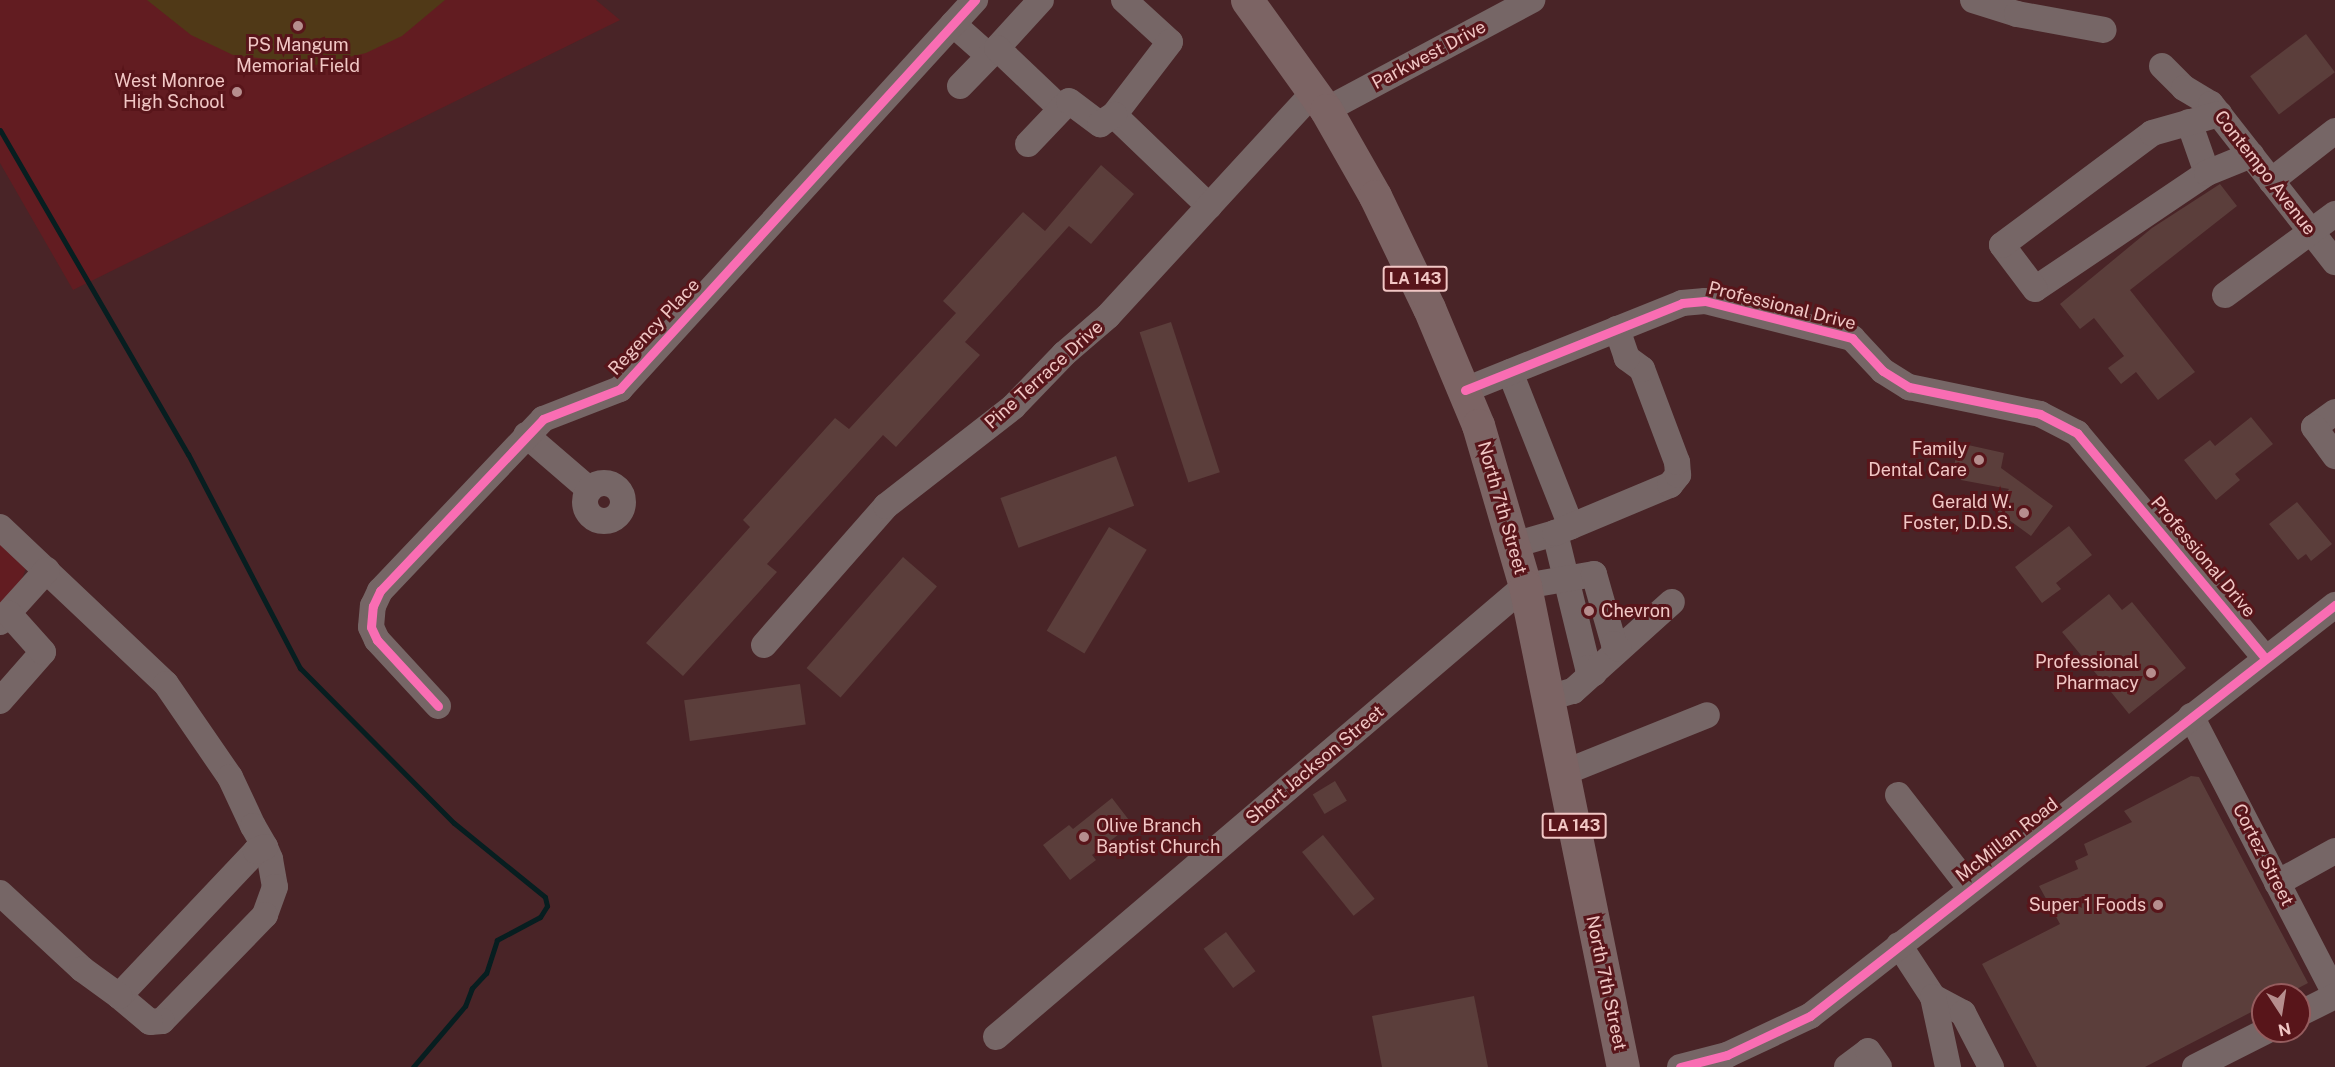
<!DOCTYPE html>
<html>
<head>
<meta charset="utf-8">
<style>
	body { margin:0 }
	#map { position:relative; width:2335px; height:1067px; overflow:hidden; background:#492427; font-family:"Public Sans",sans-serif }
	div>[style] { position:absolute }
	[style*='--x'] { left:calc(var(--x)*1px); top:calc(var(--y)*1px); width:calc(var(--w)*1px); rotate:calc(var(--a)*1deg) }
	.built>* { inset:0; background:#621c21 }
	.green>* { inset:0; background:#503917 }
	.stream>* { height:5px; margin:-2.5px; padding:0 2.5px; transform-origin:2.5px; border-radius:2.5px; background:#071e20 }
	.building>* { inset:0; background:#5b3e3b; transform-origin:0 0 }
	.minor>* { height:26px; margin:-13px; padding:0 13px; transform-origin:13px; border-radius:13px; background:#766666 }
	.minor>.ring { margin:-13px; padding:0; box-sizing:content-box; background:none; border:26px solid #766666; border-radius:50% }
	.major>* { height:33px; margin:-16.5px; padding:0 16.5px; transform-origin:16.5px; border-radius:16.5px; background:#7c6464 }
	.cycleway>* { height:9px; margin:-4.5px; padding:0 4.5px; transform-origin:4.5px; border-radius:4.5px; background:#f96db3 }
	.dots>* { width:16px; height:16px; translate:-50% -50%; box-sizing:border-box; border:3px solid #58151a; border-radius:50% }
	span { translate:-50% -50%; white-space:nowrap; text-align:center; line-height:1.15; -webkit-text-stroke:6px #58151a; paint-order:stroke }
	.shield-label span { padding:2px 4px; background:#58151a; border:2px solid; border-radius:4px; -webkit-text-stroke-width:0 }
	.shield-label { font-size:16px; color:#f1c7c5; font-weight:700 }
	.poi-label { font-size:18px; color:#f1c7c5 }
	.right { translate:-100% -50%; text-align:right }
	.left { translate:0 -50%; text-align:left }
	.street-label { font-size:18px; color:#f1c7c5 }
	.north { position:absolute; left:2251px; top:983px; width:60px; height:60px; box-sizing:border-box; background:#58151a; border:2px solid #955c5e; border-radius:50%; rotate:168deg; font-size:16px; font-weight:700; line-height:24px; text-align:center; color:#f1c7c5 }
	.north::after { content:''; display:block; margin:auto; width:21px; height:27px; background:#b68e8e; clip-path:polygon(50% 0,100% 100%,50% 72%,0 100%) }
</style>
</head>
<body>
<div id="map">
	<div class="built">
		<i style="clip-path:polygon(0 0,596px 0,620px 20px,73px 290px,0 163px)"></i>
		<i style="clip-path:polygon(0 536px,26px 568px,22px 579px,0 604px)"></i>
	</div>
	<div class="green">
		<i style="clip-path:polygon(147px 0,445px 0,402px 36px,366px 53px,316px 65px,233px 55px,191px 35px)"></i>
	</div>
	<div class="stream">
		<i style="--x:0;--y:130;--w:375;--a:59.9"></i>
		<i style="--x:188;--y:454;--w:242;--a:62.4"></i>
		<i style="--x:300;--y:668;--w:218;--a:45.2"></i>
		<i style="--x:454;--y:823;--w:117;--a:39.1"></i>
		<i style="--x:545;--y:897;--w:9;--a:77"></i>
		<i style="--x:547;--y:906;--w:13;--a:122"></i>
		<i style="--x:540;--y:917;--w:49;--a:151.9"></i>
		<i style="--x:497;--y:940;--w:35;--a:108"></i>
		<i style="--x:486;--y:973;--w:21;--a:133"></i>
		<i style="--x:472;--y:988;--w:19;--a:111"></i>
		<i style="--x:465;--y:1006;--w:80;--a:130.4"></i>
	</div>
	<div class="building">
		<i style="left:2306px;top:34px;width:48px;height:70px;rotate:53deg"></i>
		<i style="clip-path:polygon(1101px 165px,1134px 194px,1091px 244px,1069px 226px,965px 342px,980px 355px,896px 447px,883px 435px,767px 564px,777px 572px,683px 676px,646px 643px,750px 527px,743px 520px,835px 418px,849px 429px,956px 313px,943px 301px,1023px 212px,1045px 231px)"></i>
		<i style="clip-path:polygon(2220px 184px,2237px 206px,2130px 290px,2195px 372px,2158px 400px,2136px 372px,2121px 384px,2108px 368px,2124px 356px,2094px 318px,2080px 329px,2060px 304px,2152px 228px)"></i>
		<i style="left:1171px;top:322px;width:158px;height:33px;rotate:72deg"></i>
		<i style="clip-path:polygon(2251px 417px,2273px 444px,2235px 474px,2240px 480px,2216px 500px,2184px 460px,2210px 440px,2215px 446px)"></i>
		<i style="clip-path:polygon(1959px 443px,2004px 453px,2001px 468px,2053px 506px,2031px 536px,1994px 509px,2009px 489px,1961px 480px,1964px 467px,1954px 466px)"></i>
		<i style="left:1116px;top:456px;width:53px;height:123px;rotate:70deg"></i>
		<i style="clip-path:polygon(2297px 502px,2332px 544px,2311px 561px,2306px 554px,2298px 560px,2269px 524px)"></i>
		<i style="clip-path:polygon(2069px 526px,2092px 555px,2056px 583px,2061px 589px,2042px 603px,2015px 567px)"></i>
		<i style="left:1109px;top:527px;width:44px;height:121px;rotate:31deg"></i>
		<i style="left:903px;top:557px;width:45px;height:147px;rotate:41deg"></i>
		<i style="clip-path:polygon(2109px 594px,2122px 610px,2132px 602px,2186px 668px,2129px 714px,2062px 632px)"></i>
		<i style="left:800px;top:684px;width:41px;height:117px;rotate:82deg"></i>
		<i style="clip-path:polygon(2191px 776px,2199px 777px,2308px 983px,2285px 995px,2263px 995px,2263px 1006px,2145px 1067px,2037px 1067px,1982px 964px,2060px 924px,2039px 886px,2078px 869px,2075px 861px,2088px 855px,2084px 844px,2132px 822px,2124px 811px)"></i>
		<i style="left:1335px;top:781px;width:23px;height:26px;rotate:59deg"></i>
		<i style="clip-path:polygon(1112px 798px,1132px 824px,1092px 855px,1096px 860px,1070px 880px,1043px 845px,1069px 825px,1073px 829px)"></i>
		<i style="left:1323px;top:835px;width:82px;height:27px;rotate:51deg"></i>
		<i style="left:1226px;top:932px;width:49px;height:28px;rotate:53deg"></i>
		<i style="clip-path:polygon(1474px 996px,1488px 1067px,1382px 1067px,1372px 1016px)"></i>
	</div>
	<div class="minor">
		<i style="--x:1124;--y:0;--w:62;--a:42.4"></i>
		<i style="--x:1170;--y:42;--w:92;--a:127.5"></i>
		<i style="--x:1114;--y:115;--w:132;--a:43.8"></i>
		<i style="--x:1973;--y:0;--w:46;--a:17.7"></i>
		<i style="--x:2017;--y:14;--w:88;--a:10.4"></i>
		<i style="--x:953;--y:24;--w:48;--a:41.6"></i>
		<i style="--x:997;--y:48;--w:65;--a:-47.5"></i>
		<i style="--x:2162;--y:66;--w:31;--a:45"></i>
		<i style="--x:2184;--y:88;--w:31;--a:31"></i>
		<i style="--x:2211;--y:104;--w:201;--a:51.9"></i>
		<i style="--x:960;--y:86;--w:53;--a:-45.8"></i>
		<i style="--x:997;--y:48;--w:88;--a:43.6"></i>
		<i style="--x:1326;--y:110;--w:234;--a:-28.1"></i>
		<i style="--x:2189;--y:122;--w:54;--a:70.6"></i>
		<i style="--x:2207;--y:173;--w:207;--a:146"></i>
		<i style="--x:2035;--y:289;--w:55;--a:-126.9"></i>
		<i style="--x:2002;--y:245;--w:187;--a:-36.7"></i>
		<i style="--x:2152;--y:133;--w:70;--a:-15.8"></i>
		<i style="--x:1028;--y:144;--w:59;--a:-46.4"></i>
		<i style="--x:1069;--y:101;--w:39;--a:37"></i>
		<i style="--x:1100;--y:124;--w:17;--a:-33"></i>
		<i style="--x:2207;--y:173;--w:48;--a:-22.2"></i>
		<i style="--x:2271;--y:181;--w:81;--a:-38"></i>
		<i style="--x:2225;--y:295;--w:137;--a:-36.4"></i>
		<i style="--x:1510;--y:372;--w:166;--a:68.4"></i>
		<i style="--x:1465;--y:390;--w:234;--a:-21.8"></i>
		<i style="--x:1682;--y:303;--w:23;--a:-5"></i>
		<i style="--x:1705;--y:301;--w:152;--a:14.1"></i>
		<i style="--x:1852;--y:338;--w:45;--a:46.8"></i>
		<i style="--x:1883;--y:371;--w:31;--a:32"></i>
		<i style="--x:1909;--y:387;--w:134;--a:11.6"></i>
		<i style="--x:2040;--y:414;--w:42;--a:27.2"></i>
		<i style="--x:2077;--y:433;--w:293;--a:50.1"></i>
		<i style="--x:2335;--y:412;--w:26;--a:144"></i>
		<i style="--x:2314;--y:427;--w:36;--a:54"></i>
		<i style="--x:526;--y:435;--w:84;--a:40.7"></i>
		<i class="ring" style="left:585px;top:483px;width:12px;height:12px"></i>
		<i style="--x:0;--y:527;--w:228;--a:43.4"></i>
		<i style="--x:166;--y:684;--w:113;--a:55.5"></i>
		<i style="--x:230;--y:777;--w:54;--a:64.9"></i>
		<i style="--x:253;--y:826;--w:24;--a:60"></i>
		<i style="--x:265;--y:847;--w:13;--a:67"></i>
		<i style="--x:270;--y:859;--w:28;--a:80"></i>
		<i style="--x:275;--y:887;--w:30;--a:110"></i>
		<i style="--x:265;--y:915;--w:148;--a:134.2"></i>
		<i style="--x:162;--y:1021;--w:12;--a:175"></i>
		<i style="--x:150;--y:1022;--w:40;--a:-140"></i>
		<i style="--x:119;--y:996;--w:199;--a:-46.6"></i>
		<i style="--x:256;--y:851;--w:10;--a:-24"></i>
		<i style="--x:1555;--y:533;--w:139;--a:76.3"></i>
		<i style="--x:1588;--y:668;--w:8;--a:40"></i>
		<i style="--x:1514;--y:545;--w:43;--a:-16.3"></i>
		<i style="--x:1555;--y:533;--w:125;--a:-22.7"></i>
		<i style="--x:1670;--y:485;--w:13;--a:-51"></i>
		<i style="--x:1678;--y:475;--w:13;--a:-94"></i>
		<i style="--x:1677;--y:462;--w:99;--a:-110.6"></i>
		<i style="--x:1642;--y:369;--w:19;--a:-144"></i>
		<i style="--x:1627;--y:358;--w:31;--a:-109"></i>
		<i style="--x:0;--y:622;--w:70;--a:-47.9"></i>
		<i style="--x:764;--y:645;--w:185;--a:-48.7"></i>
		<i style="--x:886;--y:506;--w:161;--a:-37.9"></i>
		<i style="--x:1013;--y:407;--w:74;--a:-46.1"></i>
		<i style="--x:1064;--y:354;--w:58;--a:-40.8"></i>
		<i style="--x:1108;--y:316;--w:303;--a:-47.4"></i>
		<i style="--x:1548;--y:698;--w:26;--a:-16"></i>
		<i style="--x:1573;--y:691;--w:133;--a:-42"></i>
		<i style="--x:0;--y:701;--w:65;--a:-48.7"></i>
		<i style="--x:43;--y:652;--w:52;--a:-131.9"></i>
		<i style="--x:438;--y:706;--w:90;--a:-132.7"></i>
		<i style="--x:377;--y:640;--w:14;--a:-115"></i>
		<i style="--x:371;--y:627;--w:21;--a:-85"></i>
		<i style="--x:373;--y:606;--w:17;--a:-65"></i>
		<i style="--x:380;--y:591;--w:237;--a:-46.5"></i>
		<i style="--x:543;--y:419;--w:83;--a:-21.3"></i>
		<i style="--x:620;--y:389;--w:527;--a:-47.62"></i>
		<i style="--x:2191;--y:716;--w:313;--a:62.6"></i>
		<i style="--x:1563;--y:773;--w:155;--a:-21.9"></i>
		<i style="--x:1898;--y:795;--w:119;--a:52.2"></i>
		<i style="--x:2277;--y:883;--w:66;--a:-28.9"></i>
		<i style="--x:0;--y:893;--w:112;--a:42.8"></i>
		<i style="--x:82;--y:969;--w:46;--a:36.1"></i>
		<i style="--x:1899;--y:945;--w:62;--a:56.8"></i>
		<i style="--x:1933;--y:997;--w:34;--a:28"></i>
		<i style="--x:1963;--y:1013;--w:61;--a:62.6"></i>
		<i style="--x:1933;--y:997;--w:72;--a:77.9"></i>
		<i style="--x:2299;--y:1014;--w:40;--a:-26.6"></i>
		<i style="--x:996;--y:1037;--w:695;--a:-40.45"></i>
		<i style="--x:1525;--y:586;--w:70;--a:-9.9"></i>
		<i style="--x:1594;--y:574;--w:73;--a:74.1"></i>
		<i style="--x:1614;--y:644;--w:7;--a:45"></i>
		<i style="--x:1680;--y:1067;--w:49;--a:-14.3"></i>
		<i style="--x:1727;--y:1055;--w:92;--a:-25.2"></i>
		<i style="--x:1810;--y:1016;--w:667;--a:-38.06"></i>
		<i style="--x:1847;--y:1067;--w:26;--a:-37"></i>
		<i style="--x:1868;--y:1051;--w:19;--a:55"></i>
		<i style="--x:2195;--y:1067;--w:80;--a:-26.9"></i>
	</div>
	<div class="major">
		<i style="--x:1247;--y:0;--w:135;--a:54.3"></i>
		<i style="--x:1326;--y:110;--w:99;--a:60.3"></i>
		<i style="--x:1375;--y:196;--w:124;--a:64.3"></i>
		<i style="--x:1429;--y:308;--w:127;--a:67.3"></i>
		<i style="--x:1478;--y:425;--w:168;--a:73.7"></i>
		<i style="--x:1525;--y:586;--w:491;--a:78.5"></i>
	</div>
	<div class="cycleway">
		<i style="--x:1465;--y:390;--w:234;--a:-21.8"></i>
		<i style="--x:1682;--y:303;--w:23;--a:-5"></i>
		<i style="--x:1705;--y:301;--w:152;--a:14.1"></i>
		<i style="--x:1852;--y:338;--w:45;--a:46.8"></i>
		<i style="--x:1883;--y:371;--w:31;--a:32"></i>
		<i style="--x:1909;--y:387;--w:134;--a:11.6"></i>
		<i style="--x:2040;--y:414;--w:42;--a:27.2"></i>
		<i style="--x:2077;--y:433;--w:293;--a:50.1"></i>
		<i style="--x:438;--y:706;--w:90;--a:-132.7"></i>
		<i style="--x:377;--y:640;--w:14;--a:-115"></i>
		<i style="--x:371;--y:627;--w:21;--a:-85"></i>
		<i style="--x:373;--y:606;--w:17;--a:-65"></i>
		<i style="--x:380;--y:591;--w:237;--a:-46.5"></i>
		<i style="--x:543;--y:419;--w:83;--a:-21.3"></i>
		<i style="--x:620;--y:389;--w:527;--a:-47.62"></i>
		<i style="--x:1680;--y:1067;--w:49;--a:-14.3"></i>
		<i style="--x:1727;--y:1055;--w:92;--a:-25.2"></i>
		<i style="--x:1810;--y:1016;--w:667;--a:-38.06"></i>
	</div>
	<div class="dots">
		<i style="left:298px;top:26px;background:#b68e8e"></i>
		<i style="left:237px;top:92px;background:#b68e8e"></i>
		<i style="left:1979px;top:460px;background:#b68e8e"></i>
		<i style="left:2024px;top:513px;background:#b68e8e"></i>
		<i style="left:1589px;top:611px;background:#b68e8e"></i>
		<i style="left:2151px;top:673px;background:#b68e8e"></i>
		<i style="left:1084px;top:837px;background:#b68e8e"></i>
		<i style="left:2158px;top:905px;background:#b68e8e"></i>
	</div>
	<div class="shield-label">
		<span style="left:1415px;top:279px">LA 143</span>
		<span style="left:1574px;top:826px">LA 143</span>
	</div>
	<div class="poi-label">
		<span style="left:298px;top:56px">PS Mangum<br>Memorial Field</span>
		<span class="right" style="left:225px;top:92px">West Monroe<br>High School</span>
		<span class="right" style="left:1967px;top:460px">Family<br>Dental Care</span>
		<span class="right" style="left:2012px;top:513px">Gerald W.<br>Foster, D.D.S.</span>
		<span class="left" style="left:1601px;top:611px">Chevron</span>
		<span class="right" style="left:2139px;top:673px">Professional<br>Pharmacy</span>
		<span class="left" style="left:1096px;top:837px">Olive Branch<br>Baptist Church</span>
		<span class="right" style="left:2146px;top:905px">Super 1 Foods</span>
	</div>
	<div class="street-label">
		<span style="left:1429px;top:55px;rotate:-28deg">Parkwest Drive</span>
		<span style="left:2265px;top:173px;rotate:52deg">Contempo Avenue</span>
		<span style="left:1782px;top:306px;rotate:14deg">Professional Drive</span>
		<span style="left:654px;top:327px;rotate:-47deg">Regency Place</span>
		<span style="left:1044px;top:375px;rotate:-42deg">Pine Terrace Drive</span>
		<span style="left:1502px;top:508px;rotate:74deg">North 7th Street</span>
		<span style="left:2203px;top:557px;rotate:50deg">Professional Drive</span>
		<span style="left:1315px;top:765px;rotate:-40deg">Short Jackson Street</span>
		<span style="left:2007px;top:840px;rotate:-38deg">McMillan Road</span>
		<span style="left:2263px;top:855px;rotate:63deg">Cortez Street</span>
		<span style="left:1606px;top:983px;rotate:78deg">North 7th Street</span>
	</div>
	<div class="north">N</div>
</div>
</body>
</html>
